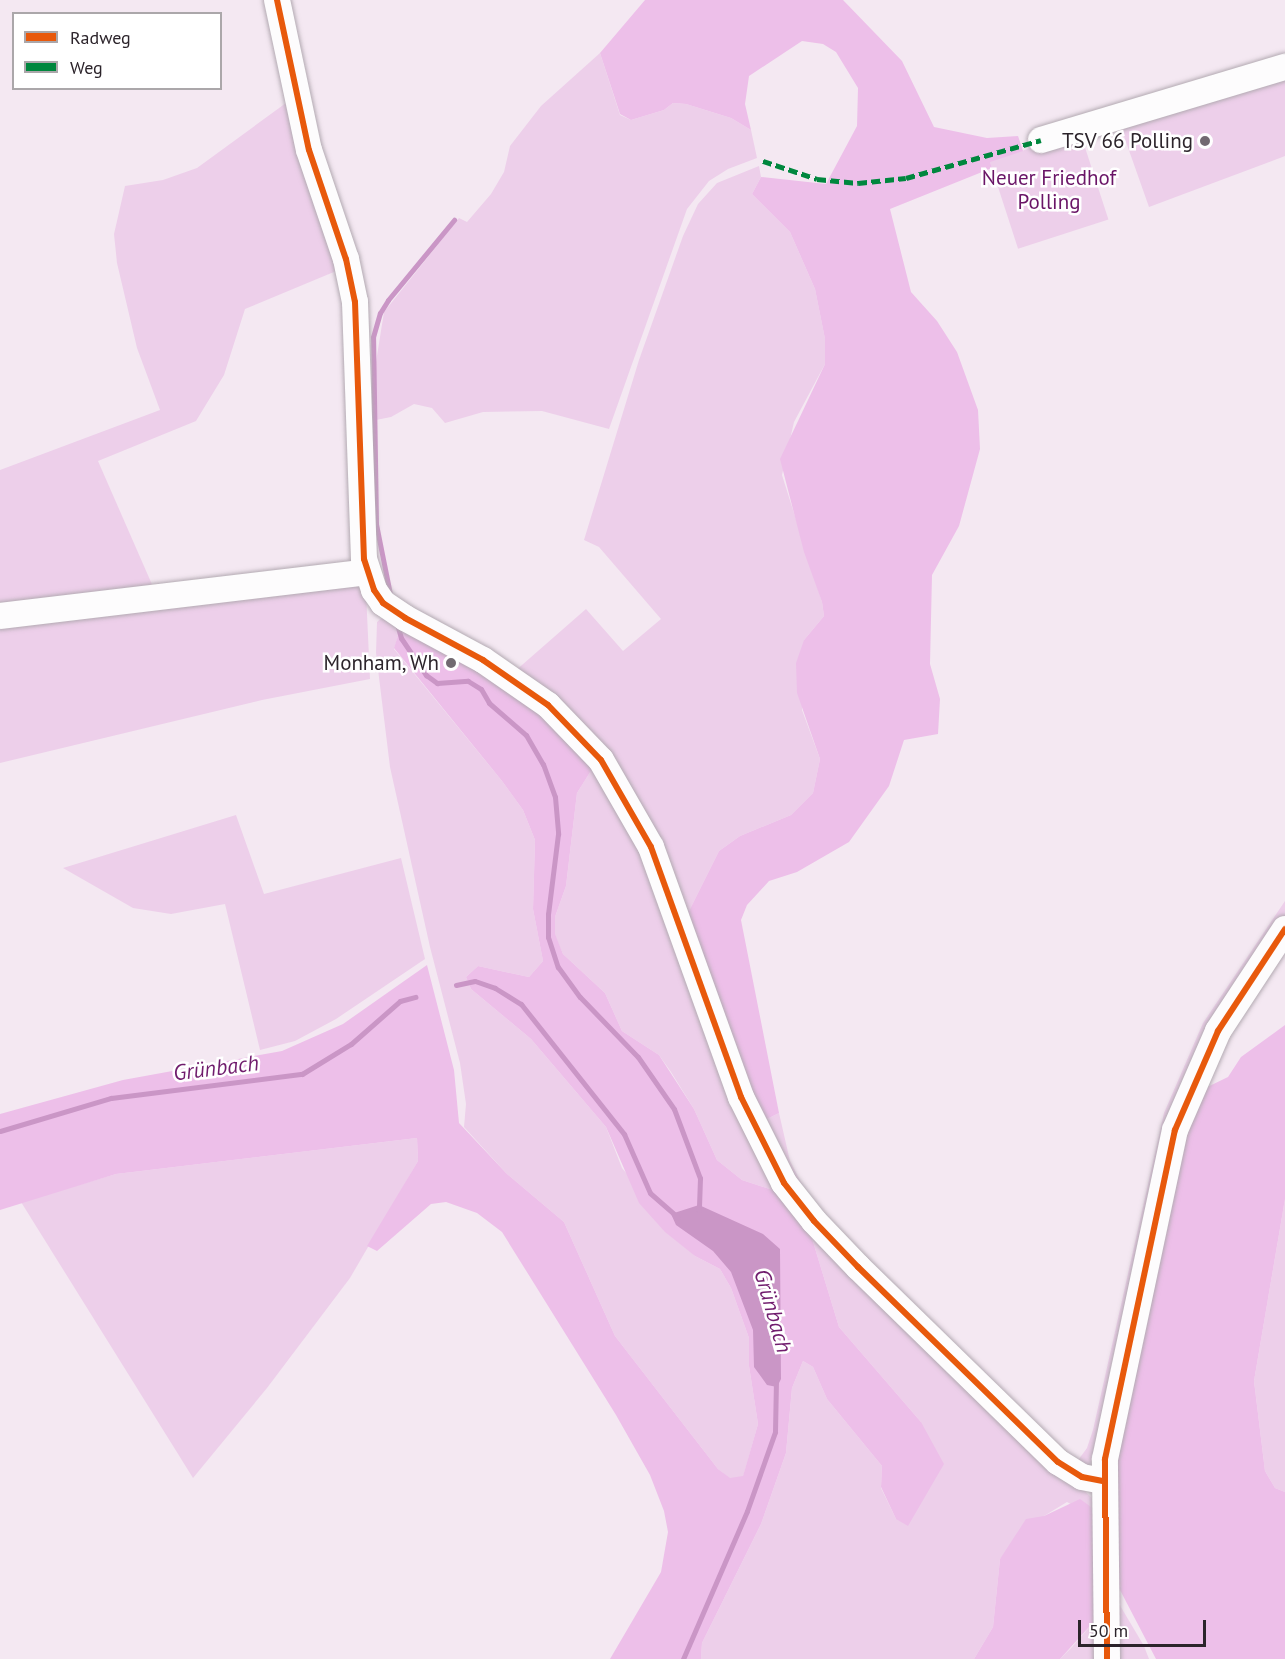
<!DOCTYPE html>
<html>
<head>
<meta charset="utf-8">
<style>
	body { margin:0 }
	#map { position:relative; width:1285px; height:1659px; overflow:hidden; background:#f4e8f2; font-family:"PT Sans",sans-serif }
	div>[style] { position:absolute }
	[style*='--x'] { left:calc(var(--x)*1px); top:calc(var(--y)*1px); width:calc(var(--w)*1px); rotate:calc(var(--a)*1deg) }
	.green>* { inset:0; background:#edcfea; transform-origin:0 0 }
	.forest>* { inset:0; background:#edbfe9 }
	.water>* { inset:0; background:#ca96c6 }
	.stream>* { height:5px; margin:-2.5px; padding:0 2.5px; transform-origin:2.5px; border-radius:2.5px; background:#ca96c6 }
	.roads { filter:drop-shadow(0 0 2px #b3aab2) drop-shadow(0 0 2px #b3aab2) }
	.minor>* { height:26px; margin:-13px; padding:0 13px; transform-origin:13px; border-radius:13px; background:#fdfcfd }
	.quiet>* { height:4.5px; margin-top:-2.25px; transform-origin:0; background:repeating-linear-gradient(90deg,#00873e 0 9px,transparent 0 13.5px) }
	.cycleway>* { height:6px; margin:-3px; padding:0 3px; transform-origin:3px; border-radius:3px; background:#e8590c }
	.dots>* { width:16px; height:16px; translate:-50% -50%; box-sizing:border-box; border:3px solid #fff; border-radius:50% }
	span { translate:-50% -50%; white-space:nowrap; text-align:center; line-height:1.15; -webkit-text-stroke:5px #fff; paint-order:stroke }
	.poi-label { font-size:21px; color:#2c242b }
	.right { translate:-100% -50%; text-align:right }
	.park-label { font-size:21px; color:#6a1567 }
	.water-label { font-size:22px; color:#701c6d; font-style:italic }
	.legend { position:absolute; left:12px; top:12px; width:210px; height:78px; box-sizing:border-box; background:#fff; border:2px solid #aba7aa; margin:0; padding:8px 10px; list-style:none; font-size:18px; color:#2c242b }
	.legend li { display:flex; align-items:center; gap:12px; height:30px }
	.legend b { width:30px; border:2px solid #aba7aa }
	.scale { position:absolute; left:1078px; top:1620px; width:128px; height:27px; box-sizing:border-box; border:3px solid #2c242b; border-top:0; padding-left:8px; font-size:18px; line-height:21px; white-space:nowrap; color:#2c242b; -webkit-text-stroke:4px #fff; paint-order:stroke }
</style>
</head>
<body>
<div id="map">
	<div class="green">
		<i style="clip-path:polygon(600px 53px,620px 115px,631px 120px,664px 110px,673px 103px,686px 104px,731px 118px,751px 130px,757px 158px,728px 169px,709px 181px,687px 209px,609px 429px,542px 411px,483px 412px,445px 423px,432px 408px,414px 404px,391px 417px,376px 420px,376px 362px,384px 312px,459px 218px,467px 222px,491px 194px,504px 172px,510px 146px,541px 106px)"></i>
		<i style="clip-path:polygon(1285px 74px,1285px 156px,1149px 207px,1120px 125px)"></i>
		<i style="clip-path:polygon(286px 103px,341px 269px,245px 309px,224px 375px,196px 421px,98px 461px,154px 589px,0 609px,0 470px,160px 410px,137px 348px,117px 263px,114px 234px,125px 186px,163px 180px,197px 168px)"></i>
		<i style="left:1080px;top:132px;width:92px;height:95px;rotate:72deg"></i>
		<i style="clip-path:polygon(759px 166px,761px 177px,752px 194px,790px 232px,815px 289px,825px 339px,825px 364px,794px 422px,782px 475px,822px 602px,824px 616px,804px 640px,802px 710px,820px 759px,813px 793px,791px 815px,740px 836px,719px 851px,685px 919px,657px 844px,514px 672px,586px 609px,623px 651px,661px 619px,599px 547px,584px 540px,639px 360px,683px 236px,698px 204px,717px 183px)"></i>
		<i style="clip-path:polygon(353px 580px,366px 592px,370px 679px,262px 700px,0 763px,0 620px)"></i>
		<i style="clip-path:polygon(383px 617px,402px 623px,394px 649px,502px 781px,523px 810px,535px 840px,533px 909px,543px 961px,529px 977px,478px 966px,466px 977px,471px 989px,531px 1039px,606px 1127px,622px 1168px,695px 1256px,720px 1269px,731px 1288px,749px 1338px,749px 1366px,758px 1424px,743px 1477px,730px 1479px,718px 1469px,615px 1336px,564px 1222px,507px 1174px,464px 1127px,466px 1104px,460px 1063px,430px 947px,390px 767px,376px 653px,377px 622px)"></i>
		<i style="clip-path:polygon(594px 766px,621px 801px,785px 1194px,742px 1180px,717px 1160px,694px 1109px,671px 1072px,659px 1055px,622px 1031px,605px 993px,563px 954px,554px 934px,555px 917px,566px 886px,577px 793px)"></i>
		<i style="clip-path:polygon(236px 815px,264px 894px,401px 858px,425px 959px,336px 1019px,295px 1041px,260px 1050px,225px 904px,171px 914px,133px 908px,63px 868px)"></i>
		<i style="clip-path:polygon(1285px 901px,1285px 916px,1236px 989px,1097px 1453px,1086px 1470px,1076px 1463px,1087px 1448px,1093px 1430px,1164px 1113px,1203px 1023px)"></i>
		<i style="clip-path:polygon(779px 1113px,790px 1161px,808px 1196px,806px 1199px,759px 1123px)"></i>
		<i style="clip-path:polygon(417px 1138px,418px 1161px,350px 1278px,267px 1388px,193px 1478px,21px 1202px,116px 1174px)"></i>
		<i style="clip-path:polygon(1285px 1199px,1285px 1492px,1275px 1488px,1265px 1471px,1254px 1381px)"></i>
		<i style="clip-path:polygon(807px 1222px,1093px 1499px,1094px 1517px,1067px 1502px,1044px 1516px,1000px 1559px,993px 1627px,974px 1659px,701px 1659px,702px 1643px,761px 1524px,786px 1453px,792px 1388px,803px 1361px,813px 1367px,827px 1399px,882px 1466px,881px 1488px,896px 1519px,921px 1422px,839px 1327px)"></i>
		<i style="clip-path:polygon(1109px 1587px,1144px 1646px,1149px 1659px,1115px 1659px)"></i>
		<i style="clip-path:polygon(1099px 1616px,1100px 1659px,1060px 1659px,1072px 1647px)"></i>
	</div>
	<div class="forest">
		<i style="clip-path:polygon(645px 0,843px 0,902px 61px,934px 127px,987px 138px,1018px 136px,1023px 151px,990px 162px,992px 168px,890px 209px,911px 292px,937px 321px,957px 352px,978px 410px,980px 449px,959px 526px,932px 575px,930px 664px,940px 699px,938px 734px,904px 740px,889px 786px,849px 842px,797px 872px,769px 881px,747px 905px,741px 920px,779px 1113px,759px 1123px,685px 919px,719px 851px,740px 836px,791px 815px,813px 793px,820px 759px,797px 693px,796px 663px,804px 640px,824px 616px,822px 602px,804px 552px,780px 459px,825px 364px,825px 339px,815px 289px,790px 232px,752px 194px,761px 177px,826px 184px,857px 126px,858px 88px,836px 52px,823px 44px,802px 41px,749px 76px,745px 104px,751px 130px,731px 118px,686px 104px,673px 103px,664px 110px,631px 120px,620px 114px,600px 53px)"></i>
		<i style="clip-path:polygon(402px 623px,514px 686px,594px 766px,577px 793px,566px 886px,555px 917px,555px 934px,563px 954px,605px 993px,622px 1031px,659px 1055px,694px 1109px,717px 1160px,742px 1180px,785px 1194px,807px 1222px,839px 1327px,921px 1422px,944px 1464px,908px 1526px,896px 1519px,881px 1487px,882px 1466px,827px 1399px,813px 1367px,803px 1361px,792px 1388px,786px 1453px,761px 1524px,702px 1643px,701px 1659px,610px 1659px,661px 1572px,668px 1532px,664px 1511px,650px 1475px,616px 1415px,502px 1232px,477px 1213px,446px 1202px,431px 1204px,377px 1251px,367px 1246px,418px 1161px,417px 1138px,116px 1174px,0 1210px,0 1114px,123px 1080px,282px 1051px,343px 1024px,427px 965px,454px 1070px,459px 1123px,507px 1174px,564px 1222px,615px 1336px,718px 1469px,730px 1478px,743px 1476px,758px 1424px,749px 1366px,749px 1338px,731px 1288px,720px 1269px,695px 1256px,665px 1232px,639px 1203px,606px 1127px,531px 1039px,471px 989px,466px 977px,478px 966px,529px 977px,543px 961px,533px 909px,535px 840px,523px 810px,502px 781px,394px 648px)"></i>
		<i style="clip-path:polygon(1285px 1025px,1285px 1199px,1254px 1381px,1265px 1471px,1275px 1488px,1285px 1492px,1285px 1659px,1156px 1659px,1108px 1567px,1109px 1471px,1166px 1201px,1197px 1092px,1228px 1077px,1241px 1057px)"></i>
		<i style="clip-path:polygon(1080px 1499px,1091px 1507px,1094px 1517px,1099px 1616px,1060px 1659px,974px 1659px,993px 1627px,1000px 1559px,1026px 1519px,1044px 1516px)"></i>
	</div>
	<div class="water">
		<i style="clip-path:polygon(699px 1205px,763px 1234px,780px 1249px,781px 1379px,777px 1387px,767px 1385px,754px 1367px,753px 1330px,731px 1272px,713px 1251px,676px 1225px,671px 1214px)"></i>
	</div>
	<div class="stream">
		<i style="--x:390;--y:594;--w:71;--a:-101.3"></i>
		<i style="--x:376;--y:524;--w:187;--a:-90.9"></i>
		<i style="--x:373;--y:337;--w:25;--a:-74"></i>
		<i style="--x:380;--y:313;--w:15;--a:-58"></i>
		<i style="--x:388;--y:300;--w:104;--a:-50.5"></i>
		<i style="--x:397;--y:624;--w:15;--a:74"></i>
		<i style="--x:401;--y:638;--w:45;--a:56"></i>
		<i style="--x:426;--y:675;--w:14;--a:36"></i>
		<i style="--x:437;--y:683;--w:31;--a:-4"></i>
		<i style="--x:468;--y:681;--w:15;--a:32"></i>
		<i style="--x:481;--y:689;--w:16;--a:60"></i>
		<i style="--x:489;--y:703;--w:49;--a:40.9"></i>
		<i style="--x:526;--y:735;--w:34;--a:60"></i>
		<i style="--x:543;--y:764;--w:35;--a:70"></i>
		<i style="--x:555;--y:797;--w:37;--a:85"></i>
		<i style="--x:558;--y:834;--w:81;--a:97.1"></i>
		<i style="--x:548;--y:914;--w:23;--a:90"></i>
		<i style="--x:548;--y:937;--w:32;--a:72"></i>
		<i style="--x:558;--y:967;--w:37;--a:54"></i>
		<i style="--x:580;--y:997;--w:83;--a:46"></i>
		<i style="--x:638;--y:1057;--w:63;--a:55.3"></i>
		<i style="--x:674;--y:1109;--w:74;--a:69.4"></i>
		<i style="--x:700;--y:1178;--w:32;--a:92"></i>
		<i style="--x:456;--y:985;--w:19;--a:-12"></i>
		<i style="--x:475;--y:981;--w:21;--a:19"></i>
		<i style="--x:495;--y:988;--w:31;--a:32"></i>
		<i style="--x:521;--y:1004;--w:166;--a:51.6"></i>
		<i style="--x:624;--y:1134;--w:64;--a:66.2"></i>
		<i style="--x:650;--y:1193;--w:37;--a:41"></i>
		<i style="--x:0;--y:1131;--w:116;--a:-16.6"></i>
		<i style="--x:111;--y:1098;--w:193;--a:-7.2"></i>
		<i style="--x:302;--y:1074;--w:57;--a:-31.5"></i>
		<i style="--x:351;--y:1044;--w:65;--a:-41.3"></i>
		<i style="--x:400;--y:1001;--w:16;--a:-15"></i>
		<i style="--x:683;--y:1659;--w:161;--a:-66.6"></i>
		<i style="--x:747;--y:1511;--w:84;--a:-70.5"></i>
		<i style="--x:775;--y:1432;--w:50;--a:-88.9"></i>
	</div>
	<div class="roads">
		<div class="minor">
			<i style="--x:277;--y:0;--w:153;--a:78"></i>
			<i style="--x:309;--y:150;--w:115;--a:71.3"></i>
			<i style="--x:346;--y:259;--w:44;--a:78.2"></i>
			<i style="--x:355;--y:302;--w:257;--a:88"></i>
			<i style="--x:364;--y:559;--w:33;--a:72"></i>
			<i style="--x:374;--y:590;--w:16;--a:55"></i>
			<i style="--x:383;--y:603;--w:27;--a:34"></i>
			<i style="--x:405;--y:618;--w:89;--a:28.3"></i>
			<i style="--x:483;--y:660;--w:79;--a:34.7"></i>
			<i style="--x:548;--y:705;--w:76;--a:46.1"></i>
			<i style="--x:601;--y:760;--w:100;--a:60.1"></i>
			<i style="--x:651;--y:847;--w:266;--a:70.2"></i>
			<i style="--x:741;--y:1097;--w:96;--a:63.4"></i>
			<i style="--x:784;--y:1183;--w:48;--a:51.7"></i>
			<i style="--x:814;--y:1221;--w:64;--a:46.3"></i>
			<i style="--x:858;--y:1267;--w:279;--a:44.3"></i>
			<i style="--x:1058;--y:1462;--w:28;--a:32"></i>
			<i style="--x:1082;--y:1477;--w:21;--a:11"></i>
			<i style="--x:1041;--y:140;--w:255;--a:-16.7"></i>
			<i style="--x:0;--y:616;--w:370;--a:-6.8"></i>
			<i style="--x:1107;--y:1659;--w:200;--a:-90.6"></i>
			<i style="--x:1105;--y:1459;--w:336;--a:-78"></i>
			<i style="--x:1175;--y:1130;--w:108;--a:-66.5"></i>
			<i style="--x:1218;--y:1031;--w:122;--a:-56.7"></i>
		</div>
	</div>
	<div class="quiet">
		<i style="--x:763;--y:161;--w:57;--a:18.4"></i>
		<i style="--x:817;--y:179;--w:41;--a:5.6"></i>
		<i style="--x:858;--y:183;--w:48;--a:-5.9"></i>
		<i style="--x:906;--y:178;--w:140;--a:-15.7"></i>
	</div>
	<div class="cycleway">
		<i style="--x:277;--y:0;--w:153;--a:78"></i>
		<i style="--x:309;--y:150;--w:115;--a:71.3"></i>
		<i style="--x:346;--y:259;--w:44;--a:78.2"></i>
		<i style="--x:355;--y:302;--w:257;--a:88"></i>
		<i style="--x:364;--y:559;--w:33;--a:72"></i>
		<i style="--x:374;--y:590;--w:16;--a:55"></i>
		<i style="--x:383;--y:603;--w:27;--a:34"></i>
		<i style="--x:405;--y:618;--w:89;--a:28.3"></i>
		<i style="--x:483;--y:660;--w:79;--a:34.7"></i>
		<i style="--x:548;--y:705;--w:76;--a:46.1"></i>
		<i style="--x:601;--y:760;--w:100;--a:60.1"></i>
		<i style="--x:651;--y:847;--w:266;--a:70.2"></i>
		<i style="--x:741;--y:1097;--w:96;--a:63.4"></i>
		<i style="--x:784;--y:1183;--w:48;--a:51.7"></i>
		<i style="--x:814;--y:1221;--w:64;--a:46.3"></i>
		<i style="--x:858;--y:1267;--w:279;--a:44.3"></i>
		<i style="--x:1058;--y:1462;--w:28;--a:32"></i>
		<i style="--x:1082;--y:1477;--w:21;--a:11"></i>
		<i style="--x:1107;--y:1659;--w:200;--a:-90.6"></i>
		<i style="--x:1105;--y:1459;--w:336;--a:-78"></i>
		<i style="--x:1175;--y:1130;--w:108;--a:-66.5"></i>
		<i style="--x:1218;--y:1031;--w:122;--a:-56.7"></i>
	</div>
	<div class="dots">
		<i style="left:1205px;top:141px;background:#726971"></i>
		<i style="left:451px;top:663px;background:#726971"></i>
	</div>
	<div class="poi-label">
		<span class="right" style="left:1193px;top:141px">TSV 66 Polling</span>
		<span class="right" style="left:439px;top:663px">Monham, Wh</span>
	</div>
	<div class="park-label">
		<span style="left:1049px;top:190px">Neuer Friedhof<br>Polling</span>
	</div>
	<div class="water-label">
		<span style="left:216px;top:1068px;rotate:-7deg">Grünbach</span>
		<span style="left:773px;top:1311px;rotate:74deg">Grünbach</span>
	</div>
	<ul class="legend">
	<li><b style="height:8px;background:#e8590c"></b>Radweg</li>
	<li><b style="height:8px;background:#00873e"></b>Weg</li>
	</ul>
	<div class="scale">50 m</div>
</div>
</body>
</html>
